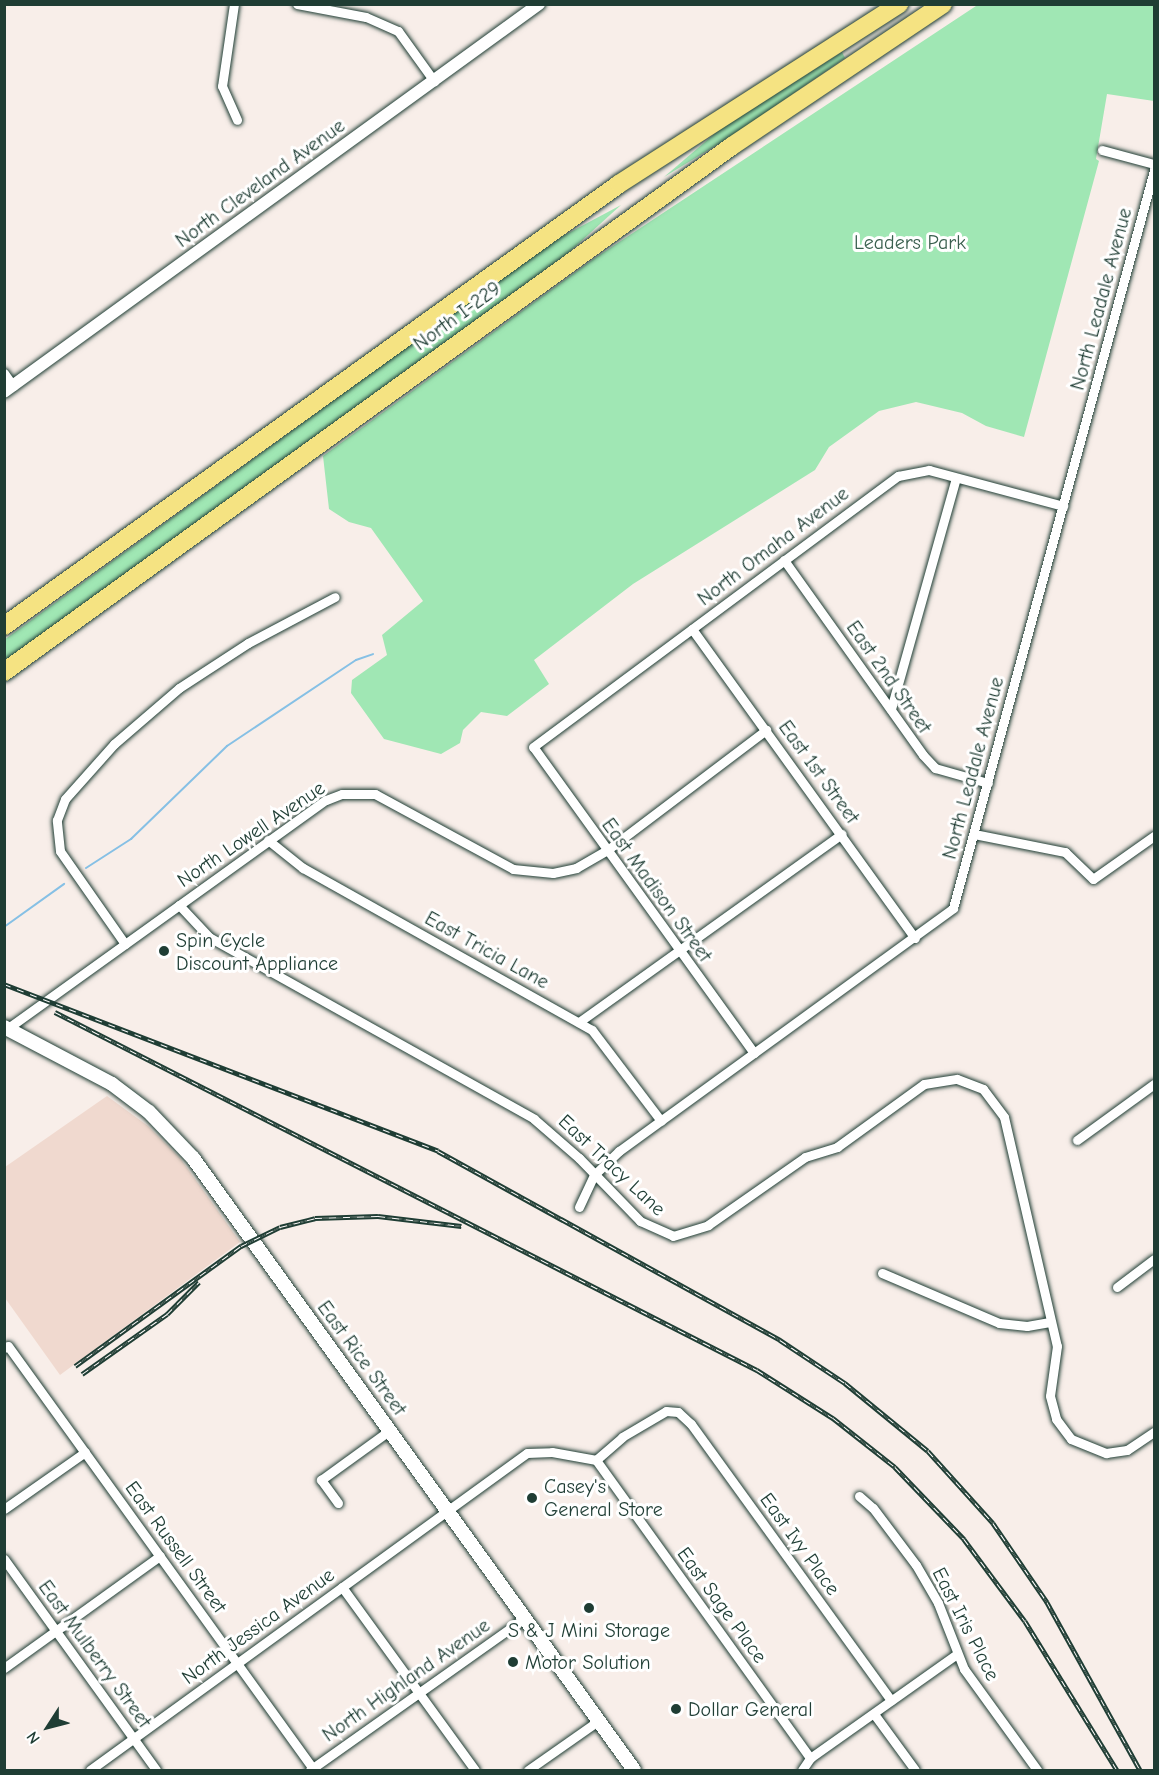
<!DOCTYPE html>
<html>
<head>
<meta charset="utf-8">
<style>
	body { margin:0 }
	#map { position:relative; width:1159px; height:1775px; overflow:hidden; background:#f8eee9; font-family:"Comic Neue",sans-serif }
	div>[style] { position:absolute }
	[style*='--x'] { left:calc(var(--x)*1px); top:calc(var(--y)*1px); width:calc(var(--w)*1px); rotate:calc(var(--a)*1deg) }
	.built>* { inset:0; background:#f0d9cf }
	.green>* { inset:0; background:#a0e7b4 }
	.stream>* { height:2px; margin:-1px; padding:0 1px; transform-origin:1px; border-radius:1px; background:#86c0e5 }
	.roads { filter:drop-shadow(0 0 2px #1f3d34) drop-shadow(0 0 2px #1f3d34) }
	.minor>* { height:9px; margin:-4.5px; padding:0 4.5px; transform-origin:4.5px; border-radius:4.5px; background:#fff }
	.tertiary>* { height:12px; margin:-6px; padding:0 6px; transform-origin:6px; border-radius:6px; background:#fff }
	.secondary>* { height:14px; margin:-7px; padding:0 7px; transform-origin:7px; border-radius:7px; background:#fff }
	.motorway>* { height:18px; margin:-9px; padding:0 9px; transform-origin:9px; border-radius:9px; background:#f5e382 }
	.rail>* { height:4.5px; margin-top:-2.25px; transform-origin:0; background:repeating-linear-gradient(90deg,#fff 0 7px,#1f3d34 0 14px); box-sizing:border-box; border-block:2px solid #1f3d34 }
	.dots>* { width:16px; height:16px; translate:-50% -50%; box-sizing:border-box; border:3px solid #fff; border-radius:50% }
	span { translate:-50% -50%; white-space:nowrap; text-align:center; line-height:1.15; -webkit-text-stroke:6px #fff; paint-order:stroke }
	.street-label { font-size:20px; color:#1f3d34 }
	.park-label { font-size:20px; color:#395f4e }
	.poi-label { font-size:20px; color:#1f3d34 }
	.left { translate:0 -50%; text-align:left }
	.frame { position:absolute; inset:0; border:6px solid #1f3d34; pointer-events:none }
	.north { position:absolute; left:18px; top:1697px; width:60px; height:60px; -webkit-text-stroke:4px #fff; paint-order:stroke; rotate:234deg; font-size:16px; font-weight:700; line-height:24px; text-align:center; color:#1f3d34 }
	.north::after { content:''; display:block; margin:auto; width:21px; height:27px; background:#1f3d34; clip-path:polygon(50% 0,100% 100%,50% 72%,0 100%) }
</style>
</head>
<body>
<div id="map">
	<div class="built">
		<i style="clip-path:polygon(107px 1096px,148px 1126px,180px 1158px,240px 1242px,60px 1375px,5px 1298px,5px 1167px)"></i>
	</div>
	<div class="green">
		<i style="clip-path:polygon(979px 4px,1154px 5px,1154px 101px,1107px 94px,1096px 159px,1099px 161px,1024px 437px,986px 426px,962px 413px,916px 402px,879px 411px,829px 447px,815px 470px,633px 584px,534px 660px,549px 684px,507px 716px,481px 712px,463px 730px,460px 743px,441px 754px,384px 739px,351px 693px,352px 680px,387px 655px,382px 635px,423px 601px,371px 528px,349px 522px,329px 509px,323px 456px,595px 258px)"></i>
		<i style="clip-path:polygon(842px 52px,845px 58px,730px 137px,664px 177px,719px 130px)"></i>
		<i style="clip-path:polygon(621px 205px,567px 254px,5px 662px,4px 640px,469px 302px,561px 237px)"></i>
	</div>
	<div class="stream">
		<i style="--x:86;--y:868;--w:54;--a:-32.8"></i>
		<i style="--x:131;--y:839;--w:134;--a:-44.1"></i>
		<i style="--x:227;--y:746;--w:155;--a:-33.7"></i>
		<i style="--x:356;--y:660;--w:18;--a:-19"></i>
		<i style="--x:4;--y:927;--w:74;--a:-35.6"></i>
	</div>
	<div class="roads">
		<div class="minor">
			<i style="--x:234;--y:4;--w:83;--a:98.3"></i>
			<i style="--x:222;--y:86;--w:37;--a:66"></i>
			<i style="--x:297;--y:4;--w:70;--a:10.7"></i>
			<i style="--x:366;--y:17;--w:35;--a:24"></i>
			<i style="--x:398;--y:31;--w:62;--a:54.2"></i>
			<i style="--x:1102;--y:150;--w:54;--a:15.1"></i>
			<i style="--x:4;--y:373;--w:16;--a:55"></i>
			<i style="--x:784;--y:560;--w:239;--a:54.5"></i>
			<i style="--x:923;--y:755;--w:18;--a:47"></i>
			<i style="--x:935;--y:768;--w:55;--a:15.8"></i>
			<i style="--x:692;--y:629;--w:381;--a:54.2"></i>
			<i style="--x:891;--y:709;--w:240;--a:-74.3"></i>
			<i style="--x:974;--y:834;--w:93;--a:11.2"></i>
			<i style="--x:1065;--y:852;--w:39;--a:44"></i>
			<i style="--x:1093;--y:879;--w:75;--a:-35.2"></i>
			<i style="--x:268;--y:840;--w:45;--a:38.7"></i>
			<i style="--x:303;--y:868;--w:331;--a:29.3"></i>
			<i style="--x:592;--y:1030;--w:114;--a:52.8"></i>
			<i style="--x:179;--y:905;--w:44;--a:46.8"></i>
			<i style="--x:209;--y:937;--w:372;--a:29.2"></i>
			<i style="--x:534;--y:1119;--w:60;--a:40.9"></i>
			<i style="--x:579;--y:1158;--w:88;--a:45.9"></i>
			<i style="--x:640;--y:1221;--w:36;--a:24"></i>
			<i style="--x:673;--y:1236;--w:37;--a:-17"></i>
			<i style="--x:708;--y:1225;--w:118;--a:-35"></i>
			<i style="--x:805;--y:1157;--w:34;--a:-17"></i>
			<i style="--x:837;--y:1147;--w:107;--a:-35.9"></i>
			<i style="--x:924;--y:1084;--w:33;--a:-9"></i>
			<i style="--x:957;--y:1079;--w:28;--a:21"></i>
			<i style="--x:983;--y:1089;--w:35;--a:53"></i>
			<i style="--x:1004;--y:1117;--w:235;--a:77"></i>
			<i style="--x:1057;--y:1346;--w:50;--a:98"></i>
			<i style="--x:1050;--y:1396;--w:24;--a:75"></i>
			<i style="--x:1056;--y:1419;--w:25;--a:53"></i>
			<i style="--x:1071;--y:1439;--w:38;--a:22"></i>
			<i style="--x:1106;--y:1453;--w:21;--a:-8"></i>
			<i style="--x:1127;--y:1450;--w:32;--a:-34"></i>
			<i style="--x:125;--y:944;--w:113;--a:-125"></i>
			<i style="--x:60;--y:851;--w:31;--a:-96"></i>
			<i style="--x:57;--y:820;--w:22;--a:-69"></i>
			<i style="--x:65;--y:799;--w:74;--a:-48.3"></i>
			<i style="--x:114;--y:744;--w:86;--a:-40.7"></i>
			<i style="--x:179;--y:688;--w:82;--a:-33.1"></i>
			<i style="--x:248;--y:643;--w:98;--a:-27.9"></i>
			<i style="--x:579;--y:1022;--w:323;--a:-35.6"></i>
			<i style="--x:4;--y:1031;--w:396;--a:-35.7"></i>
			<i style="--x:326;--y:800;--w:17;--a:-21"></i>
			<i style="--x:342;--y:794;--w:33;--a:0"></i>
			<i style="--x:375;--y:794;--w:157;--a:28.5"></i>
			<i style="--x:513;--y:869;--w:40;--a:5.7"></i>
			<i style="--x:553;--y:873;--w:24;--a:-12"></i>
			<i style="--x:576;--y:868;--w:34;--a:-30"></i>
			<i style="--x:606;--y:851;--w:201;--a:-37.1"></i>
			<i style="--x:754;--y:1053;--w:377;--a:-125.8"></i>
			<i style="--x:533;--y:747;--w:455;--a:-36.6"></i>
			<i style="--x:898;--y:476;--w:32;--a:-11"></i>
			<i style="--x:929;--y:470;--w:139;--a:15"></i>
			<i style="--x:1077;--y:1140;--w:95;--a:-36"></i>
			<i style="--x:579;--y:1207;--w:35;--a:-65"></i>
			<i style="--x:594;--y:1175;--w:35;--a:-44"></i>
			<i style="--x:619;--y:1151;--w:413;--a:-36"></i>
			<i style="--x:953;--y:908;--w:765;--a:-74.76"></i>
			<i style="--x:882;--y:1273;--w:127;--a:23.1"></i>
			<i style="--x:999;--y:1323;--w:28;--a:6"></i>
			<i style="--x:1027;--y:1326;--w:23;--a:-10"></i>
			<i style="--x:1117;--y:1287;--w:46;--a:-37.1"></i>
			<i style="--x:4;--y:1348;--w:4;--a:-27"></i>
			<i style="--x:8;--y:1346;--w:523;--a:54.18"></i>
			<i style="--x:596;--y:1460;--w:367;--a:54.3"></i>
			<i style="--x:859;--y:1496;--w:18;--a:41"></i>
			<i style="--x:873;--y:1508;--w:71;--a:53"></i>
			<i style="--x:916;--y:1565;--w:44;--a:59.9"></i>
			<i style="--x:938;--y:1603;--w:71;--a:68.5"></i>
			<i style="--x:964;--y:1669;--w:125;--a:54.1"></i>
			<i style="--x:338;--y:1503;--w:29;--a:-126"></i>
			<i style="--x:321;--y:1480;--w:85;--a:-35.9"></i>
			<i style="--x:4;--y:1509;--w:99;--a:-35.1"></i>
			<i style="--x:4;--y:1559;--w:260;--a:54.2"></i>
			<i style="--x:342;--y:1587;--w:226;--a:54"></i>
			<i style="--x:4;--y:1668;--w:192;--a:-35.7"></i>
			<i style="--x:874;--y:1714;--w:69;--a:53.8"></i>
			<i style="--x:90;--y:1770;--w:540;--a:-35.96"></i>
			<i style="--x:527;--y:1453;--w:25;--a:-2"></i>
			<i style="--x:552;--y:1452;--w:45;--a:10.3"></i>
			<i style="--x:596;--y:1460;--w:35;--a:-41"></i>
			<i style="--x:622;--y:1437;--w:51;--a:-30.6"></i>
			<i style="--x:666;--y:1411;--w:12;--a:5"></i>
			<i style="--x:678;--y:1412;--w:18;--a:43"></i>
			<i style="--x:691;--y:1424;--w:341;--a:54.1"></i>
			<i style="--x:310;--y:1770;--w:261;--a:-35.3"></i>
			<i style="--x:528;--y:1770;--w:85;--a:-35"></i>
			<i style="--x:802;--y:1770;--w:14;--a:-56"></i>
			<i style="--x:810;--y:1758;--w:180;--a:-35.3"></i>
		</div>
		<div class="tertiary">
			<i style="--x:4;--y:392;--w:661;--a:-35.95"></i>
		</div>
		<div class="secondary">
			<i style="--x:4;--y:1027;--w:122;--a:27.8"></i>
			<i style="--x:112;--y:1084;--w:46;--a:37.1"></i>
			<i style="--x:149;--y:1112;--w:64;--a:46.3"></i>
			<i style="--x:193;--y:1158;--w:754;--a:54.22"></i>
		</div>
		<div class="motorway">
			<i style="--x:4;--y:626;--w:757;--a:-35.7"></i>
			<i style="--x:619;--y:184;--w:333;--a:-32.7"></i>
			<i style="--x:4;--y:672;--w:898;--a:-35.85"></i>
			<i style="--x:732;--y:146;--w:254;--a:-33.9"></i>
		</div>
	</div>
	<div class="rail">
		<i style="--x:4;--y:984;--w:465;--a:21"></i>
		<i style="--x:438;--y:1151;--w:391;--a:28.9"></i>
		<i style="--x:780;--y:1340;--w:78;--a:33.5"></i>
		<i style="--x:845;--y:1383;--w:107;--a:39.3"></i>
		<i style="--x:928;--y:1451;--w:97;--a:47.9"></i>
		<i style="--x:993;--y:1523;--w:96;--a:55.6"></i>
		<i style="--x:1047;--y:1602;--w:192;--a:61"></i>
		<i style="--x:55;--y:1012;--w:788;--a:27.02"></i>
		<i style="--x:757;--y:1370;--w:90;--a:32.3"></i>
		<i style="--x:833;--y:1418;--w:79;--a:38.3"></i>
		<i style="--x:895;--y:1467;--w:100;--a:46.2"></i>
		<i style="--x:964;--y:1539;--w:102;--a:53.4"></i>
		<i style="--x:1025;--y:1621;--w:175;--a:58.3"></i>
		<i style="--x:75;--y:1366;--w:205;--a:-35.9"></i>
		<i style="--x:241;--y:1246;--w:43;--a:-26"></i>
		<i style="--x:280;--y:1227;--w:36;--a:-14"></i>
		<i style="--x:315;--y:1218;--w:63;--a:-1.8"></i>
		<i style="--x:378;--y:1216;--w:84;--a:6.9"></i>
		<i style="--x:82;--y:1374;--w:104;--a:-35.2"></i>
		<i style="--x:167;--y:1314;--w:45;--a:-45"></i>
	</div>
	<div class="dots">
		<i style="left:164px;top:951px;background:#1f3d34"></i>
		<i style="left:532px;top:1498px;background:#1f3d34"></i>
		<i style="left:589px;top:1608px;background:#1f3d34"></i>
		<i style="left:513px;top:1662px;background:#1f3d34"></i>
		<i style="left:676px;top:1709px;background:#1f3d34"></i>
	</div>
	<div class="street-label">
		<span style="left:260px;top:183px;rotate:-36deg">North Cleveland Avenue</span>
		<span style="left:1101px;top:299px;rotate:-75deg">North Leadale Avenue</span>
		<span style="left:457px;top:316px;rotate:-36deg">North I-229</span>
		<span style="left:773px;top:546px;rotate:-37deg">North Omaha Avenue</span>
		<span style="left:889px;top:677px;rotate:55deg">East 2nd Street</span>
		<span style="left:973px;top:768px;rotate:-75deg">North Leadale Avenue</span>
		<span style="left:819px;top:772px;rotate:54deg">East 1st Street</span>
		<span style="left:251px;top:834px;rotate:-34deg">North Lowell Avenue</span>
		<span style="left:657px;top:890px;rotate:54deg">East Madison Street</span>
		<span style="left:487px;top:950px;rotate:29deg">East Tricia Lane</span>
		<span style="left:612px;top:1165px;rotate:43deg">East Tracy Lane</span>
		<span style="left:362px;top:1358px;rotate:54deg">East Rice Street</span>
		<span style="left:800px;top:1544px;rotate:54deg">East Ivy Place</span>
		<span style="left:176px;top:1547px;rotate:54deg">East Russell Street</span>
		<span style="left:722px;top:1605px;rotate:54deg">East Sage Place</span>
		<span style="left:966px;top:1624px;rotate:63deg">East Iris Place</span>
		<span style="left:258px;top:1626px;rotate:-36deg">North Jessica Avenue</span>
		<span style="left:95px;top:1654px;rotate:54deg">East Mulberry Street</span>
		<span style="left:406px;top:1680px;rotate:-35deg">North Highland Avenue</span>
	</div>
	<div class="park-label">
		<span style="left:910px;top:242px">Leaders Park</span>
	</div>
	<div class="poi-label">
		<span class="left" style="left:176px;top:952px">Spin Cycle<br>Discount Appliance</span>
		<span class="left" style="left:544px;top:1498px">Casey's<br>General Store</span>
		<span style="left:589px;top:1630px">S &amp; J Mini Storage</span>
		<span class="left" style="left:525px;top:1662px">Motor Solution</span>
		<span class="left" style="left:688px;top:1709px">Dollar General</span>
	</div>
	<div class="frame"></div>
	<div class="north">N</div>
</div>
</body>
</html>
